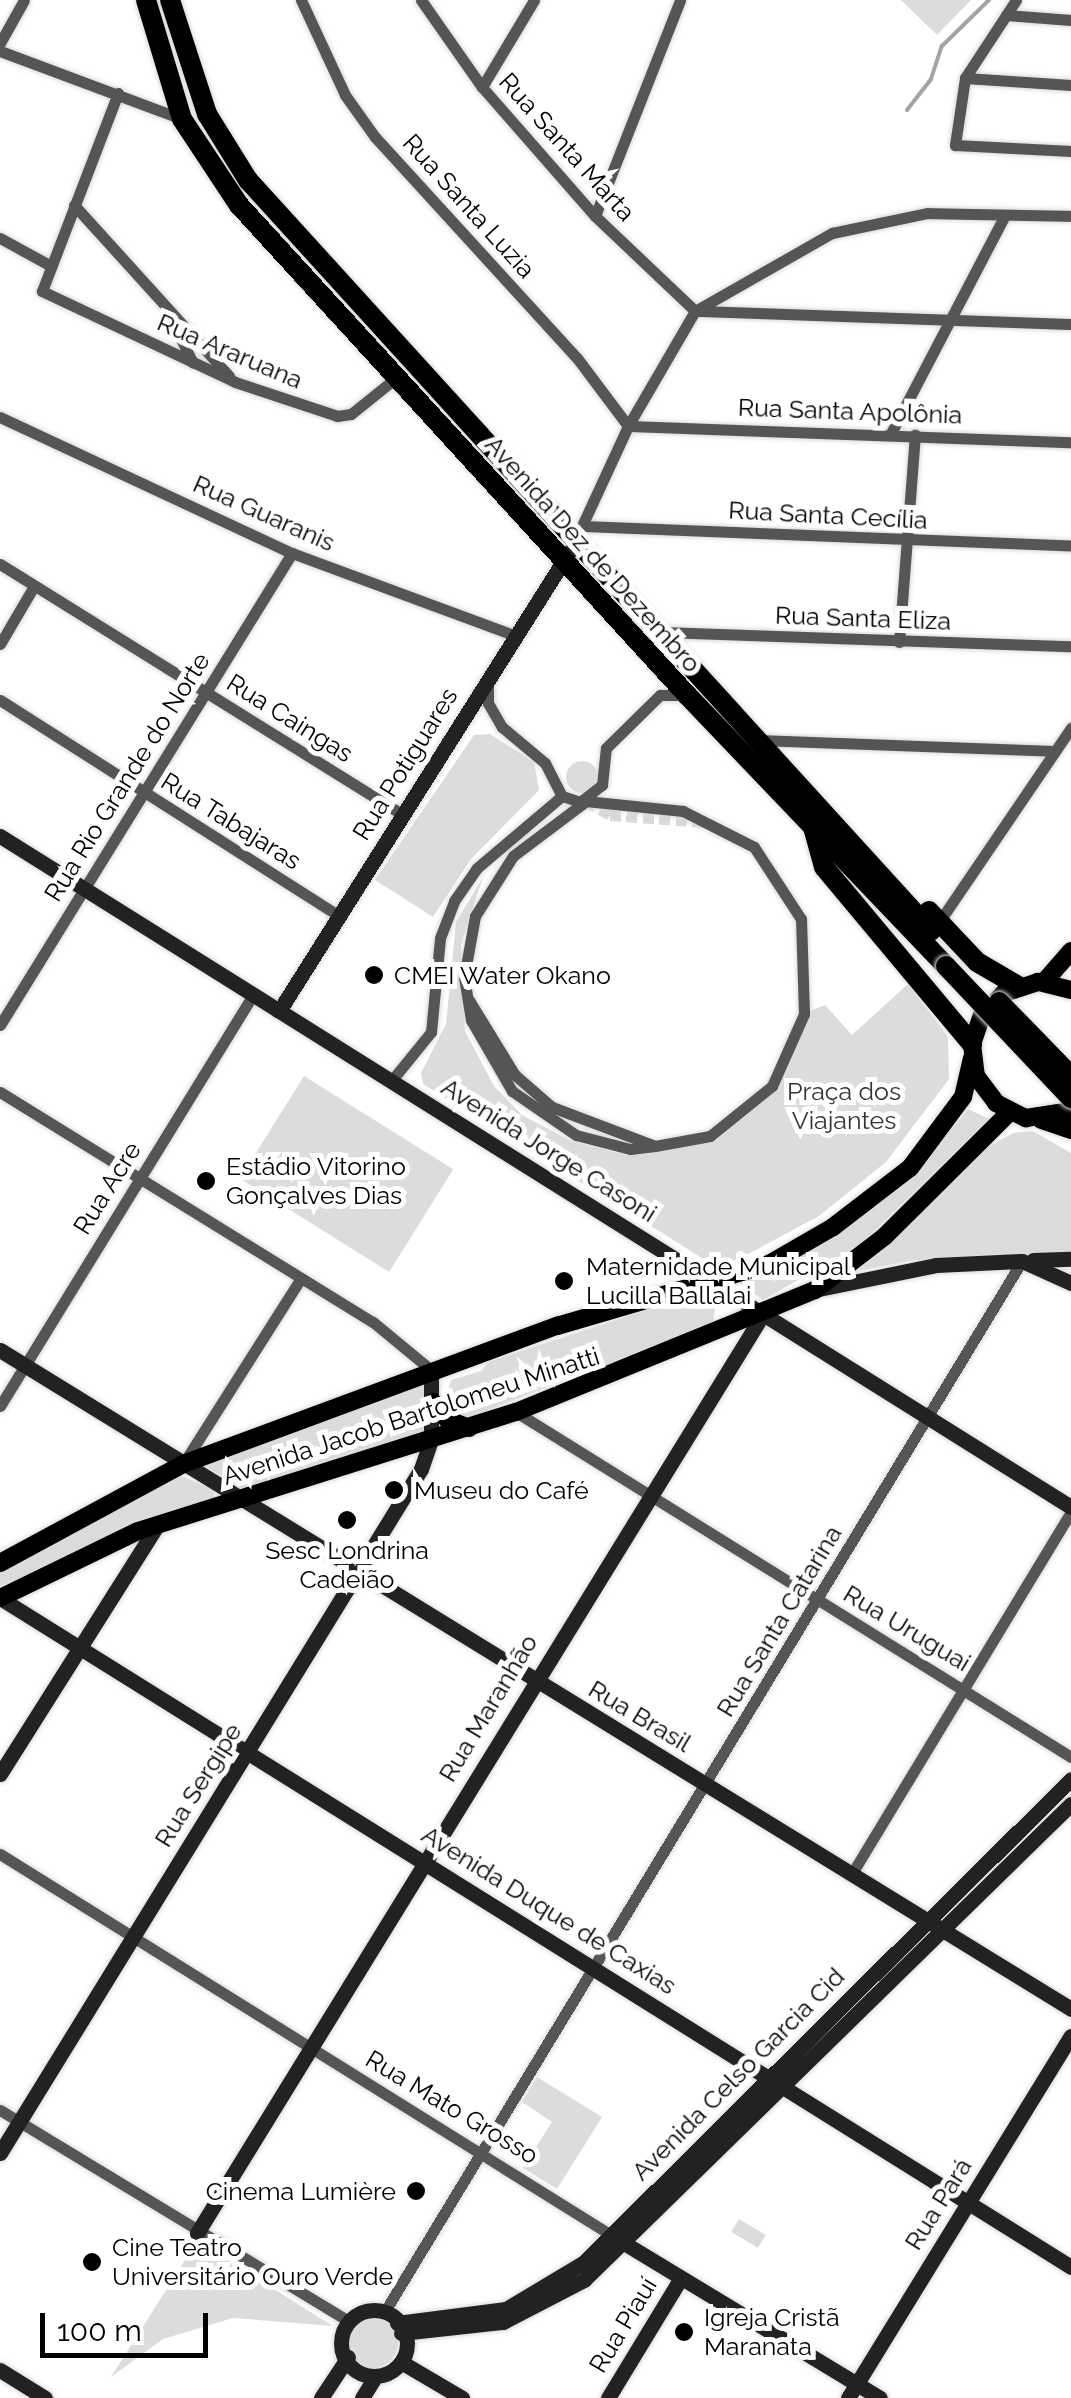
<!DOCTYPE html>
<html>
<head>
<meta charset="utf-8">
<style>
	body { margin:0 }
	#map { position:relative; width:1071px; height:2398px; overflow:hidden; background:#fff; font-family:Raleway,sans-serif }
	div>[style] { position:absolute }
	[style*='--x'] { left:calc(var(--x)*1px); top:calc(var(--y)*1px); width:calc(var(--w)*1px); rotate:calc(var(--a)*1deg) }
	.green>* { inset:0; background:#dcdcdc; transform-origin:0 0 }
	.round { border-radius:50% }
	.stream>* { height:4px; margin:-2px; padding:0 2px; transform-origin:2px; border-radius:2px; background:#a3a3a3 }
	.street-tunnel>* { height:11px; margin-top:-5.5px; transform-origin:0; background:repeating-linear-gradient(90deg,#d9d9d9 0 11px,transparent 0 16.5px) }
	.roads { filter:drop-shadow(0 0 2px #dbdbdb) drop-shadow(0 0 2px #dbdbdb) }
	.street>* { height:11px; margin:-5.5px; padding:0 5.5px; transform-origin:5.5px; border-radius:5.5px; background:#555 }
	.secondary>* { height:15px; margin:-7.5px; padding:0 7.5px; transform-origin:7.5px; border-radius:7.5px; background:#222 }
	.secondary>.ring { margin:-7.5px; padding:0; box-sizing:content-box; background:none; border:15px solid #222; border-radius:50% }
	.primary>* { height:18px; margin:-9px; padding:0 9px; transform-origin:9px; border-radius:9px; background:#000 }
	.highway>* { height:20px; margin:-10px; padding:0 10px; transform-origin:10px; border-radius:10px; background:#000 }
	.bridges { filter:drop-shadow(0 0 2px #dbdbdb) drop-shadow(0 0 2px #dbdbdb) }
	.highway-bridge>* { height:20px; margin:-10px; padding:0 10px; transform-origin:10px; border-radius:10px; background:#000 }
	.dots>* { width:28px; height:28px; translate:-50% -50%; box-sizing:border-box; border:5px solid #fff; border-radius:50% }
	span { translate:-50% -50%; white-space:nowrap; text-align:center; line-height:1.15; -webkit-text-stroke:10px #fff; paint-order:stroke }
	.street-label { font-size:25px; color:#000 }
	.poi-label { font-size:25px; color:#000 }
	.left { translate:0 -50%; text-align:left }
	.right { translate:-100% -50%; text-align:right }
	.park-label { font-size:25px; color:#333 }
	.scale { position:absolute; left:40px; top:2313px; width:168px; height:45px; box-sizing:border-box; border:5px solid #000; border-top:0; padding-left:12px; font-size:30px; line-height:35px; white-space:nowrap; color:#000; -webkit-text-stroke:8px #fff; paint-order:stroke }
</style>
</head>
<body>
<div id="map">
	<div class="green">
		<i style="clip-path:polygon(901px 0,971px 0,937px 35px)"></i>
		<i style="clip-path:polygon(490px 734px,534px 762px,539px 790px,471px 859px,433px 917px,375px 880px,474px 735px)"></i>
		<i class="round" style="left:566px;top:761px;width:32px;height:32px"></i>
		<i style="clip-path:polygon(483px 877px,461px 945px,465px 1031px,494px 1086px,522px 1115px,571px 1141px,618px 1153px,703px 1143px,745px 1116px,775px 1086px,810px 1011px,825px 1005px,852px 1035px,908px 984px,948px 1037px,949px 1079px,886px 1162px,819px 1216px,737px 1260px,702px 1258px,423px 1084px,421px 1073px,446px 1024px,456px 922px)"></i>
		<i style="left:304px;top:1076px;width:176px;height:121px;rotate:32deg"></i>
		<i style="clip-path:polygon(968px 1109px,989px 1119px,861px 1244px,763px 1300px,740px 1283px,823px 1244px,904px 1185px)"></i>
		<i style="clip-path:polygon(1033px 1131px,1071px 1153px,1071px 1255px,914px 1260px,858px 1271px,981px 1151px,1013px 1133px)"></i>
		<i style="clip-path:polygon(690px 1296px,716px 1302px,713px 1323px,465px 1419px,445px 1403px,451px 1380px,481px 1371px,490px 1361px)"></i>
		<i style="clip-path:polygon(426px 1380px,425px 1433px,246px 1491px,200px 1463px)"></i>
		<i style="clip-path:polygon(179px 1475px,214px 1490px,214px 1499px,0 1586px,0 1571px)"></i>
		<i style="clip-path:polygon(537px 2077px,602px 2117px,557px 2189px,523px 2168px,552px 2122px,522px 2102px)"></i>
		<i style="left:739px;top:2219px;width:31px;height:15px;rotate:31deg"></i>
		<i style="clip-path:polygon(197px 2241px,333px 2326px,233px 2318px,163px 2339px,111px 2377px)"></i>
		<i class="round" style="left:346px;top:2316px;width:52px;height:52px"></i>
	</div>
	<div class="stream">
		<i style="--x:907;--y:110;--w:39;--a:-52"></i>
		<i style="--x:931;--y:79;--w:35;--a:-72"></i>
		<i style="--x:942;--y:46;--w:66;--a:-44.4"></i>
	</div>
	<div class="street-tunnel">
		<i style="--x:586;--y:801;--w:28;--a:30"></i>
		<i style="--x:610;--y:815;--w:97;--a:4.1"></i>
	</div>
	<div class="roads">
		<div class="street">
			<i style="--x:301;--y:0;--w:105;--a:65.1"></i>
			<i style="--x:345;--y:95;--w:52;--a:54.5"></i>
			<i style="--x:375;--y:137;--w:299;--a:47.6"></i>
			<i style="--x:577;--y:358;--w:85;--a:53.1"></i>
			<i style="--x:628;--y:426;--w:443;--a:2.1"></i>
			<i style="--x:421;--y:0;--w:106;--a:55"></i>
			<i style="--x:482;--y:87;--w:171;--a:48.8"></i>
			<i style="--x:595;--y:216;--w:138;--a:43.5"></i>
			<i style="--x:1016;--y:0;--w:93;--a:123.2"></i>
			<i style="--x:965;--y:78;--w:68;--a:98.5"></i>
			<i style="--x:955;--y:145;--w:116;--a:3"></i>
			<i style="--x:1006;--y:15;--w:65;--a:4.4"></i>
			<i style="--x:0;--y:43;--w:49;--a:-60.8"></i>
			<i style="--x:0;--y:51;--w:194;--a:20.5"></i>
			<i style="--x:965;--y:78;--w:106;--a:3.8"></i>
			<i style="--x:482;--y:87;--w:101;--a:-59.1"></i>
			<i style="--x:118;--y:93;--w:212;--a:111"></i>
			<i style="--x:42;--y:291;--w:213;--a:25.2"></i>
			<i style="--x:235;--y:382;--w:108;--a:18.4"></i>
			<i style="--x:337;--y:416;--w:14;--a:-8"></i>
			<i style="--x:351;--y:414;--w:59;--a:-38.8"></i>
			<i style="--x:74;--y:205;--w:231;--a:47.8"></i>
			<i style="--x:595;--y:216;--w:232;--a:-68.5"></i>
			<i style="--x:0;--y:238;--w:58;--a:28.8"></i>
			<i style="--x:699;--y:311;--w:372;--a:2"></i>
			<i style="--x:170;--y:317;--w:51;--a:63.4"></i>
			<i style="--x:0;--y:417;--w:322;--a:25"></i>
			<i style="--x:292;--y:553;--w:239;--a:20.3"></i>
			<i style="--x:890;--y:435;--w:248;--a:-62.4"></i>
			<i style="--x:583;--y:526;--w:488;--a:2.3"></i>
			<i style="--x:574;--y:543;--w:129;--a:-65.2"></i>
			<i style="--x:628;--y:426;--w:133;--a:-59.8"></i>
			<i style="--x:695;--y:311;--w:158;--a:-29.7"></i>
			<i style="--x:832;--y:233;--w:98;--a:-11.8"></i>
			<i style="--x:928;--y:213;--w:143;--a:1.2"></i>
			<i style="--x:0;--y:564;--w:475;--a:31.9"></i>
			<i style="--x:661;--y:632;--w:410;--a:2"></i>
			<i style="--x:899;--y:642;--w:208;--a:-85.6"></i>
			<i style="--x:0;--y:644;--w:67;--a:-59.6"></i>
			<i style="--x:488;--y:681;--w:22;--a:90"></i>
			<i style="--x:488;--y:703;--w:28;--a:60"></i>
			<i style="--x:502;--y:727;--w:56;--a:39.9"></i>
			<i style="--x:545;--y:763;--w:37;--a:63"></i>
			<i style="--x:562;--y:796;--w:19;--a:18"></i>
			<i style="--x:580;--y:802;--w:28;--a:-38"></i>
			<i style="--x:602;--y:785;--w:37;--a:-84"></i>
			<i style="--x:606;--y:748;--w:76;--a:-44.5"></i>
			<i style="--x:660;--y:695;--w:24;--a:0"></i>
			<i style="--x:0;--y:700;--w:401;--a:32.5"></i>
			<i style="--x:757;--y:740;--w:298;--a:2.1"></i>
			<i style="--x:939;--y:922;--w:235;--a:-55.8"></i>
			<i style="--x:469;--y:1000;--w:88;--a:58.5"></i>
			<i style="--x:515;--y:1075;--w:49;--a:40.9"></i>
			<i style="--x:552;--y:1107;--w:110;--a:20.7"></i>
			<i style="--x:655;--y:1146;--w:56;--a:-10.3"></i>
			<i style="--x:710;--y:1136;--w:80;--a:-38.9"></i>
			<i style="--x:772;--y:1086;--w:79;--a:-66"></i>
			<i style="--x:804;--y:1014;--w:95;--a:-91.8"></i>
			<i style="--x:801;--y:919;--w:86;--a:-123.1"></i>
			<i style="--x:754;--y:847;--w:80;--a:-153.1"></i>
			<i style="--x:683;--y:811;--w:98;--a:-174.1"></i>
			<i style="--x:586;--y:801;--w:91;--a:143"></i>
			<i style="--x:513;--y:856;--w:71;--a:122.3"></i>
			<i style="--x:475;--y:916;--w:62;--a:100.2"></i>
			<i style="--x:464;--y:977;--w:44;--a:80.8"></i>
			<i style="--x:471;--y:1020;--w:82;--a:60"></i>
			<i style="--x:512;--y:1091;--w:78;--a:34.5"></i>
			<i style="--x:576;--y:1135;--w:56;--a:14.5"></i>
			<i style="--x:630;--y:1149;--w:25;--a:-7"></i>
			<i style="--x:0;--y:1025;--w:555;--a:-58.26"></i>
			<i style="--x:392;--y:1080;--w:62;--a:-50.9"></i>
			<i style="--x:431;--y:1032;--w:94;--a:-84.5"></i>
			<i style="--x:440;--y:938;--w:40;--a:-69"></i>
			<i style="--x:454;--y:901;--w:40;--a:-55.1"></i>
			<i style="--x:477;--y:868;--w:111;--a:-40.3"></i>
			<i style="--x:0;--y:1092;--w:438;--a:31.7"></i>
			<i style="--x:373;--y:1322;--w:75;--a:39.6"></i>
			<i style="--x:0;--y:1406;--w:483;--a:-58.4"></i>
			<i style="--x:516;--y:1412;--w:653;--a:31.87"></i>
			<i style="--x:183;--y:1464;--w:220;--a:-57.6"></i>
			<i style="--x:0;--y:1854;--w:726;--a:31.94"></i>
			<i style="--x:851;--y:1875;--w:424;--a:-58.8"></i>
			<i style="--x:0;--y:2110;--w:406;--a:31.2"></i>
			<i style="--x:385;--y:2311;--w:1228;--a:-58.76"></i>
		</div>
		<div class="secondary">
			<i style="--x:0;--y:836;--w:1264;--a:32.07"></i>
			<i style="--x:279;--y:1011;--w:543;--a:-57.71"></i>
			<i style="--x:1033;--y:1260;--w:38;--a:-2"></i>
			<i style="--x:819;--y:1289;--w:119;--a:-11.6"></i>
			<i style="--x:936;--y:1265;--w:86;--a:-2.7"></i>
			<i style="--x:1022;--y:1261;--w:54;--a:24.2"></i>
			<i style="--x:0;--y:1350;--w:1258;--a:31.6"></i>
			<i style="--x:0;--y:1598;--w:1263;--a:31.99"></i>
			<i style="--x:0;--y:1774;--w:296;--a:-57.7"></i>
			<i style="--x:0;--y:2153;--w:803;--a:-58.39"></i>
			<i style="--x:421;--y:1469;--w:31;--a:-71"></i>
			<i style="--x:431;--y:1440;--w:70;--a:-90"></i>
			<i style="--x:197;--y:2233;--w:1079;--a:-58.37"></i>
			<i style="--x:624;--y:2243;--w:299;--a:31.2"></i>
			<i class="ring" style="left:341px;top:2310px;width:51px;height:51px"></i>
			<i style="--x:397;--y:2323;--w:110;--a:-7.3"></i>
			<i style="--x:506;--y:2309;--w:90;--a:-30.9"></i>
			<i style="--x:583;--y:2263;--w:687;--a:-44.76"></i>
			<i style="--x:401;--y:2333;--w:103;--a:-6.2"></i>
			<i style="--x:503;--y:2322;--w:91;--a:-27.4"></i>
			<i style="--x:584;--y:2280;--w:681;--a:-44.35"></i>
			<i style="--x:401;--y:2362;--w:71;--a:30.5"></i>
			<i style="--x:0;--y:2370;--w:53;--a:31.9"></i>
			<i style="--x:321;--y:2398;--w:49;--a:-56.6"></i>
			<i style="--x:362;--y:2398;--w:22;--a:-58"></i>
			<i style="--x:608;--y:2398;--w:140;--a:-58.7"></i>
			<i style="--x:848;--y:2398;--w:425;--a:-58.4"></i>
		</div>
		<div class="primary">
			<i style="--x:1044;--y:982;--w:41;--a:-48.9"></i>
			<i style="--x:1071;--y:990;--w:34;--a:-166"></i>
			<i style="--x:1038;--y:982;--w:36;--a:162"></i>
			<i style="--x:1004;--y:993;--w:31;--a:135"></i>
			<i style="--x:982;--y:1015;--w:31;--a:109"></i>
			<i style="--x:972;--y:1044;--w:32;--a:83"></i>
			<i style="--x:976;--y:1076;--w:34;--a:53"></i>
			<i style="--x:996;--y:1103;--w:34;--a:27"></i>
			<i style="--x:1026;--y:1118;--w:46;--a:-8.8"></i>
			<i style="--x:433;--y:1402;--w:22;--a:51"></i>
			<i style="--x:447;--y:1419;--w:24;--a:22"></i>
			<i style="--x:0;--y:1563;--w:208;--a:-28.4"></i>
			<i style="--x:183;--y:1464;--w:399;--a:-20.3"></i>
			<i style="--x:557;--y:1326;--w:221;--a:-16.3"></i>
			<i style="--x:769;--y:1264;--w:74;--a:-30"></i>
			<i style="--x:833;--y:1227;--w:97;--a:-37.5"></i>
			<i style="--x:910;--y:1168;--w:89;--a:-53.3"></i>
			<i style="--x:963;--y:1097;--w:39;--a:-77"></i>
			<i style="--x:0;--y:1598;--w:153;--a:-25.9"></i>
			<i style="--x:138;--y:1531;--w:396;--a:-17.5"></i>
			<i style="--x:516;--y:1412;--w:323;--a:-22.2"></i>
			<i style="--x:815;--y:1290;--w:88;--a:-37.6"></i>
			<i style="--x:885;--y:1236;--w:176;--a:-44.8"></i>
		</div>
		<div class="highway">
			<i style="--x:146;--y:0;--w:124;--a:73.2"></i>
			<i style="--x:182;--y:119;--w:103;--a:56.5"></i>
			<i style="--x:239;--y:205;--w:665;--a:47.56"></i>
			<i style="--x:688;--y:696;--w:373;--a:46.3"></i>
			<i style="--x:170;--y:0;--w:120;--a:72"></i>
			<i style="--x:207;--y:114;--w:78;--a:58.2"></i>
			<i style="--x:248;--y:180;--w:1015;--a:47.71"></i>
			<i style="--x:813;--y:827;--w:41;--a:74.6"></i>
			<i style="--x:824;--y:867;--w:231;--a:50.1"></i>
			<i style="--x:929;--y:911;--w:70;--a:46.7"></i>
			<i style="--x:977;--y:962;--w:48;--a:30.3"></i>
			<i style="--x:1042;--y:1119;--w:31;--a:19"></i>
		</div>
	</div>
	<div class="bridges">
		<div class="highway-bridge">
			<i style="--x:946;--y:966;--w:182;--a:46.6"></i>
			<i style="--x:999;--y:1002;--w:103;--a:45.8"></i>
		</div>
	</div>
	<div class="dots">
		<i style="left:374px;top:975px;background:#000"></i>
		<i style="left:206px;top:1181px;background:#000"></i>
		<i style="left:564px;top:1281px;background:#000"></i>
		<i style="left:394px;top:1490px;background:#000"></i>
		<i style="left:347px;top:1520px;background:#000"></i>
		<i style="left:416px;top:2191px;background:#000"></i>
		<i style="left:92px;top:2262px;background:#000"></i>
		<i style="left:684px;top:2332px;background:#000"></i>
	</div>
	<div class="street-label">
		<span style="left:567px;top:147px;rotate:48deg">Rua Santa Marta</span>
		<span style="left:469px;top:206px;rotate:48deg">Rua Santa Luzia</span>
		<span style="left:230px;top:351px;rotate:23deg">Rua Araruana</span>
		<span style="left:850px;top:411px;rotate:2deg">Rua Santa Apolônia</span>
		<span style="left:264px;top:513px;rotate:24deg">Rua Guaranis</span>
		<span style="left:828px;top:515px;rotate:3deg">Rua Santa Cecília</span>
		<span style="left:593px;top:554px;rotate:48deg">Avenida Dez de Dezembro</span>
		<span style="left:863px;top:618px;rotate:2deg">Rua Santa Eliza</span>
		<span style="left:290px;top:718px;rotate:32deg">Rua Caingas</span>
		<span style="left:405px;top:764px;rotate:-58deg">Rua Potiguares</span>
		<span style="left:127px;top:777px;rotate:-58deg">Rua Rio Grande do Norte</span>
		<span style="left:231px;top:821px;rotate:32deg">Rua Tabajaras</span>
		<span style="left:549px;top:1150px;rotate:32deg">Avenida Jorge Casoni</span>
		<span style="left:107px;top:1188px;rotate:-58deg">Rua Acre</span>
		<span style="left:411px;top:1416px;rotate:-18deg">Avenida Jacob Bartolomeu Minatti</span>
		<span style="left:779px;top:1621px;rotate:-59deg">Rua Santa Catarina</span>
		<span style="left:907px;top:1628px;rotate:31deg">Rua Uruguai</span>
		<span style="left:488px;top:1708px;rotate:-59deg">Rua Maranhão</span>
		<span style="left:640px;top:1716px;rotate:31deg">Rua Brasil</span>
		<span style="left:198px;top:1785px;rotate:-58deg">Rua Sergipe</span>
		<span style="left:549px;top:1910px;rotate:32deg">Avenida Duque de Caxias</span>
		<span style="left:738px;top:2074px;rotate:-45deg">Avenida Celso Garcia Cid</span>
		<span style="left:452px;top:2107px;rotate:31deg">Rua Mato Grosso</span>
		<span style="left:938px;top:2204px;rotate:-58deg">Rua Pará</span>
		<span style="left:623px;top:2325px;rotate:-59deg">Rua Piauí</span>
	</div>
	<div class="poi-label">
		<span class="left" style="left:394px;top:975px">CMEI Water Okano</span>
		<span class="left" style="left:226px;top:1181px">Estádio Vitorino<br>Gonçalves Dias</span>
		<span class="left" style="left:586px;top:1281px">Maternidade Municipal<br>Lucilla Ballalai</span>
		<span class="left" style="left:414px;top:1490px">Museu do Café</span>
		<span style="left:347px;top:1565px">Sesc Londrina<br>Cadeião</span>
		<span class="right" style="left:396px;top:2191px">Cinema Lumière</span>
		<span class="left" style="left:112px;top:2262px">Cine Teatro<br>Universitário Ouro Verde</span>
		<span class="left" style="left:704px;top:2332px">Igreja Cristã<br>Maranata</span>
	</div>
	<div class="park-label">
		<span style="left:844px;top:1106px">Praça dos<br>Viajantes</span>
	</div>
	<div class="scale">100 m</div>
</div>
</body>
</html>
